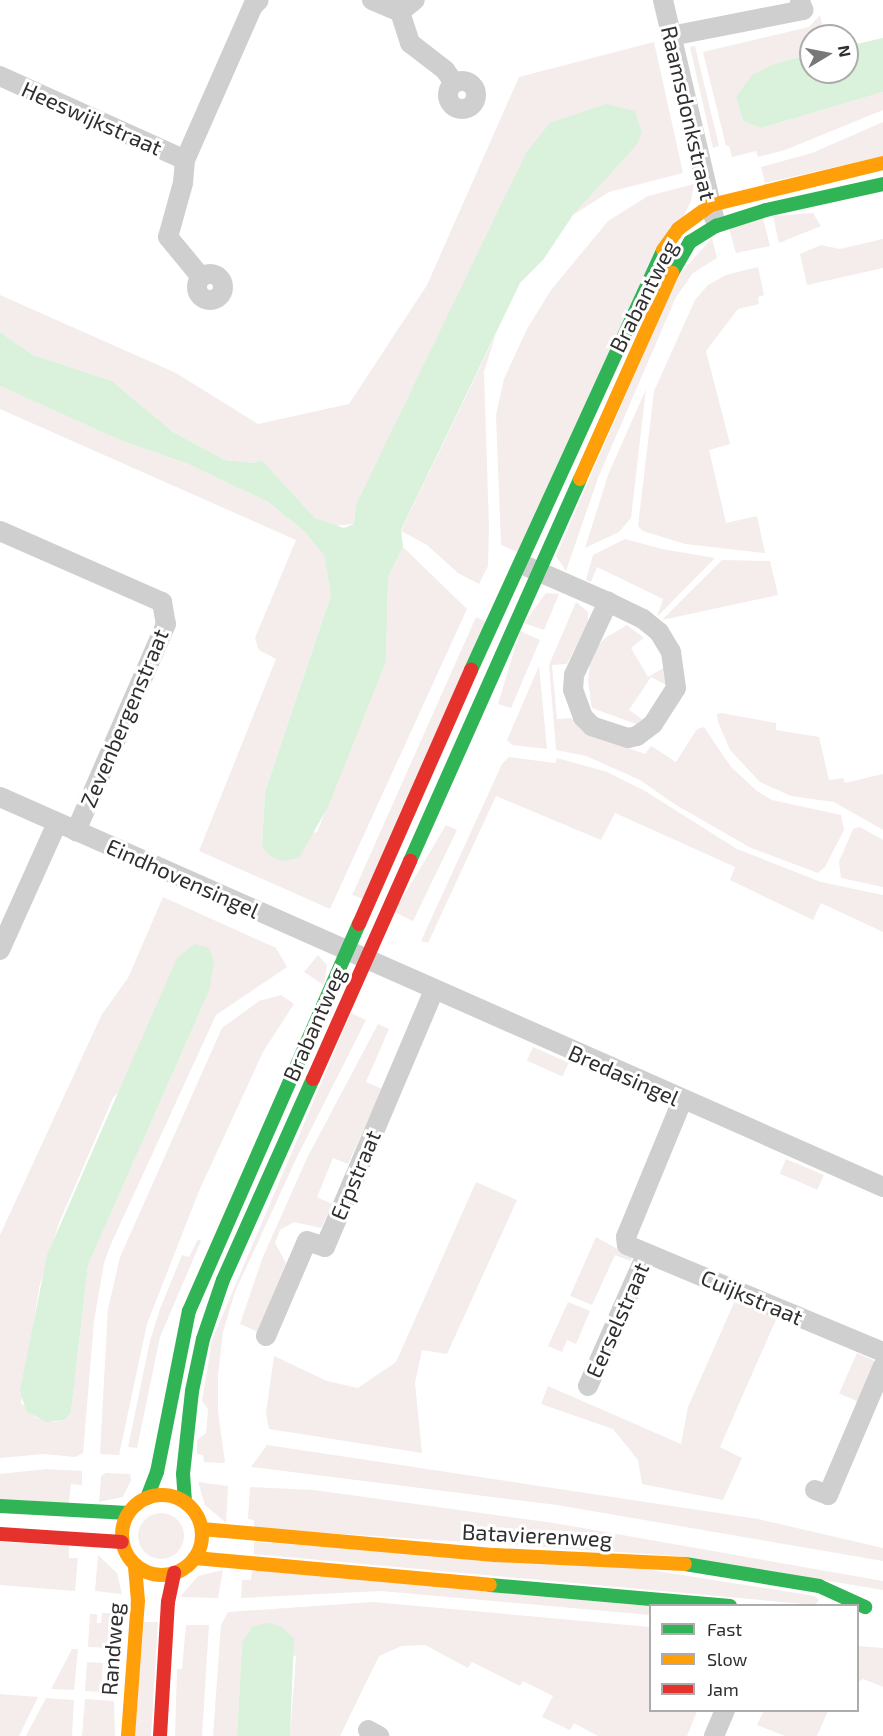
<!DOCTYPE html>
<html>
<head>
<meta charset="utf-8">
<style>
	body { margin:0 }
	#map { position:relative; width:883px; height:1736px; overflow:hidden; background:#fff; font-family:"Exo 2",sans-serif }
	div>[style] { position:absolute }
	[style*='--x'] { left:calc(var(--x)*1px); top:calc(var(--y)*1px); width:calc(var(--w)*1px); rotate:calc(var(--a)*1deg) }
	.green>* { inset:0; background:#f4edec; transform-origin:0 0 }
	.round { border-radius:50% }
	.water>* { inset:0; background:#daf1db }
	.street>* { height:20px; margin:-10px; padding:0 10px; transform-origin:10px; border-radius:10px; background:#cfcfcf }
	.street>.ring { margin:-10px; padding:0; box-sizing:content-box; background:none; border:20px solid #cfcfcf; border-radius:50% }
	.fast>* { height:14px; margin:-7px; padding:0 7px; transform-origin:7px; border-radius:7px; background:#30b455 }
	.slow>* { height:14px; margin:-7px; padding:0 7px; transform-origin:7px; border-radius:7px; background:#ff9f0a }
	.slow>.ring { margin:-7px; padding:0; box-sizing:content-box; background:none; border:14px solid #ff9f0a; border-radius:50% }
	.jam>* { height:14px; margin:-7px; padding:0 7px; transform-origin:7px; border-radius:7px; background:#e5322d }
	span { translate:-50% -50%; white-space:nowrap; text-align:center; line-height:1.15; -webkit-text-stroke:6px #fff; paint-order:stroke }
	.street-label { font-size:22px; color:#2f2f2f }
	.legend { position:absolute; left:649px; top:1604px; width:210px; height:108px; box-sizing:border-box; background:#fff; border:2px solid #acacac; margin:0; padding:8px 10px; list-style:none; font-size:18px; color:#2f2f2f }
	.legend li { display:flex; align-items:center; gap:12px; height:30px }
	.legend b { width:30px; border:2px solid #acacac }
	.north { position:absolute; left:799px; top:24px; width:60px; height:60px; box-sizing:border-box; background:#fff; border:2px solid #acacac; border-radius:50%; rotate:80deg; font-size:16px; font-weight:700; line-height:24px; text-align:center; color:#2f2f2f }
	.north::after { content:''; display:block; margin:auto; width:21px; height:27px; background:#787878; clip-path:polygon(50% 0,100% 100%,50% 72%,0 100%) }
</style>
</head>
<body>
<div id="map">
	<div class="green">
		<i style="clip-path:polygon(820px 15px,825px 36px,811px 36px,811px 54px,774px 64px,736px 97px,743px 121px,761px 128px,883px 92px,883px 110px,785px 150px,758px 157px,756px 151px,732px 157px,729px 146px,726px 146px,703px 52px,809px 27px)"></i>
		<i style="clip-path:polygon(654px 42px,683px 173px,609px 192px,573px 215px,635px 147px,635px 111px,356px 505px,354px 524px,333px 526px,315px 518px,262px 460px,253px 463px,225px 460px,173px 432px,112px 381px,33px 355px,0 332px,0 295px,176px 373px,258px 424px,349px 404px,427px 285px,519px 77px)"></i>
		<i style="clip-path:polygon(695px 46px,719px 146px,713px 148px,690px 47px)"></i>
		<i style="clip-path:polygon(883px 122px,883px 156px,765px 183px,761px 167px,812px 153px)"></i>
		<i style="clip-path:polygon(694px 184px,691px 201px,518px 552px,501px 545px,496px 415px,504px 379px,527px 329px,551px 290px,608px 221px,648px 196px)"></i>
		<i style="clip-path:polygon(813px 213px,821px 226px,779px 243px,773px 216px)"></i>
		<i style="clip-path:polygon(763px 218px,770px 246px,736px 253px,729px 229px)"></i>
		<i style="clip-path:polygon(712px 238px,717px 258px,693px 273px,676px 297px,598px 478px,566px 571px,556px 556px,677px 277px)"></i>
		<i style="clip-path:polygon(883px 239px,883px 268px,807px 285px,800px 254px,821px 245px,840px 249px)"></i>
		<i style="clip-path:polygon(758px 267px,764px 295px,758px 297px,759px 304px,738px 309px,706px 351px,730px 444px,709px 450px,726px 523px,757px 516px,765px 553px,685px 544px,643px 531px,638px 526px,654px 391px,677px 340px,695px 300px,708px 285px,726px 275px)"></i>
		<i style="clip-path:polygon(496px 334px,484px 372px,489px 527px,488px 566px,479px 584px,458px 573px,427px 545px,401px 531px)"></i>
		<i style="clip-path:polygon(0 386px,122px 441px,186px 463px,268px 502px,304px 531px,324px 556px,331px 595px,265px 792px,262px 847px,317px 832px,386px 662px,388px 577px,403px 547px,467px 609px,330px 909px,199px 851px,276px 659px,259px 650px,255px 638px,296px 540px,0 409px)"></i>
		<i style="clip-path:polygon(646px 389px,631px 518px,619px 532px,585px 548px,608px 475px)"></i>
		<i style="clip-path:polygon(625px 539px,662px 549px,715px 558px,657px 617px,663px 599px,597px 567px,591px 582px,586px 580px,593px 555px)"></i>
		<i style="clip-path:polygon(722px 560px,770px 561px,778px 595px,662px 620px)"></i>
		<i style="clip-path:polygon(546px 593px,559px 594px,544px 630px,524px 623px)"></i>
		<i style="clip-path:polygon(576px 602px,588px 612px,588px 622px,567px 664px,552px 665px,557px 719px,571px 718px,587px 733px,645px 754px,651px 746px,676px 762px,697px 729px,704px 727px,731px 767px,757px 791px,772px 800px,841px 815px,844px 830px,825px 867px,818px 873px,751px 848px,676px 805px,640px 780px,586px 756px,556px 750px,549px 665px)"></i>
		<i style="left:476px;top:617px;width:12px;height:304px;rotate:24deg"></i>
		<i style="clip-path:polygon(627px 625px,644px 638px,631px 648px,648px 677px,665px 667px,669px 679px,666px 685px,651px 677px,629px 710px,642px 719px,636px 724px,592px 708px,588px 682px,591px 654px,605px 638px)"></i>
		<i style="clip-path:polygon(520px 631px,540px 640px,511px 708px,498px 704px)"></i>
		<i style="clip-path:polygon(539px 666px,547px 749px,512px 745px,507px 740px)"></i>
		<i style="clip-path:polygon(721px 713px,776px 723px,776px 730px,819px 737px,829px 780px,843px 778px,845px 783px,883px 774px,883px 830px,834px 802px,791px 796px,760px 782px,730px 750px,718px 722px,717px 714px)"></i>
		<i style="clip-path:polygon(509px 757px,555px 763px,557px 758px,607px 772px,645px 791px,737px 849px,821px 882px,883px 895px,883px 932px,821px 903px,813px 920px,730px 880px,735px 867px,615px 813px,601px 840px,496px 796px,428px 943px,421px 941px,502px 764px)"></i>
		<i style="clip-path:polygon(446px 825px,457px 830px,413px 921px,394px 912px)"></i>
		<i style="clip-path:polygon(860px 827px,883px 840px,883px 887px,841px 878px,839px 862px,853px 829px)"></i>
		<i style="clip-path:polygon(evenodd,163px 897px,276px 948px,287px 967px,216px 1015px,111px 1244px,104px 1263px,94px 1321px,83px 1453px,75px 1457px,44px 1454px,0 1458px,0 1235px,102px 1014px,128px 978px,163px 897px,209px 991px,88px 1265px,71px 1412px,65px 1420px,54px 1422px,37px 1418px,21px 1403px,39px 1288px,59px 1223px,113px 1098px,209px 991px)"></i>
		<i style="clip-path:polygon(318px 955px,327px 965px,324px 985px,304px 972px)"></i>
		<i style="clip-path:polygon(281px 995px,294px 1004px,263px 1052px,199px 1191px,147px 1324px,119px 1455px,100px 1454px,108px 1309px,120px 1257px,222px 1028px,259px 1001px)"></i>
		<i style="clip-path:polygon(351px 1013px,366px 1020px,297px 1157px,235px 1292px,223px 1332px,218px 1376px,218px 1411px,225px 1463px,204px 1462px,203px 1455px,197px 1454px,197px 1440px,206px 1433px,208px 1409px,202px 1401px,212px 1340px)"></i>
		<i style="clip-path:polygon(378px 1024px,389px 1029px,366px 1082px,382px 1089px,348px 1164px,333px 1158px,317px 1197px,332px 1204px,321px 1228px,294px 1222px,280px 1230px,275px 1243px,286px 1263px,258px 1332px,240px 1324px,262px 1259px,307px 1158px)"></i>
		<i style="left:533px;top:1047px;width:39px;height:15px;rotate:24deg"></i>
		<i style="left:786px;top:1159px;width:41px;height:16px;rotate:23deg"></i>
		<i style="clip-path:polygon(476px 1182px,517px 1200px,447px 1354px,422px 1350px,415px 1383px,422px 1453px,269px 1429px,266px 1413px,274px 1356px,327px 1381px,358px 1388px,396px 1362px)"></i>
		<i style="clip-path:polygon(596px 1237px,632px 1257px,630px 1261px,615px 1255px,592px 1305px,570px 1296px)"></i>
		<i style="clip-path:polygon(198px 1239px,201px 1241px,160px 1337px,137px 1448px,128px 1447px,150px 1341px,160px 1309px,182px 1255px,189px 1257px)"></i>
		<i style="clip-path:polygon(737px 1296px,778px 1315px,720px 1447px,742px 1458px,723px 1500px,642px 1484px,638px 1460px,613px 1429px,541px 1404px,548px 1386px,681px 1444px,688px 1407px)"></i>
		<i style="clip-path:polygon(568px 1302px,590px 1311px,576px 1344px,567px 1340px,562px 1352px,548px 1346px)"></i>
		<i style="left:857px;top:1353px;width:22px;height:44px;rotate:24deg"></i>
		<i style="clip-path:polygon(267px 1445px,758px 1519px,883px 1548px,883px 1561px,557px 1505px,251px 1467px)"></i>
		<i style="clip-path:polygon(47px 1469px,82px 1471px,82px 1485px,71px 1484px,69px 1503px,0 1499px,0 1474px)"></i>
		<i style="clip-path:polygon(106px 1473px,130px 1474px,131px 1480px,123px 1497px,99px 1502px,101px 1476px)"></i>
		<i style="clip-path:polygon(198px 1482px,228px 1486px,226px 1523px,205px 1505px)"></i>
		<i style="clip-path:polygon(250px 1487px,314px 1490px,554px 1523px,883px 1581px,883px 1590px,678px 1556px,254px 1528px,254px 1520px,248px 1519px)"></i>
		<i class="round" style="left:138px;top:1513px;width:46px;height:46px"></i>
		<i style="clip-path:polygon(0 1542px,69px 1546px,69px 1558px,78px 1558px,75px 1591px,0 1585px)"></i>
		<i style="clip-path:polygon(254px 1542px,626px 1566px,815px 1596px,819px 1600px,815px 1605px,254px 1554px)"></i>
		<i style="clip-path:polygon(98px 1555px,117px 1573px,122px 1594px,95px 1591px)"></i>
		<i style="clip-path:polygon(223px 1570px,218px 1598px,180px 1597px,198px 1576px)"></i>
		<i style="clip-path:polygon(252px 1570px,650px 1606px,650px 1615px,381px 1591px,241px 1598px,242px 1580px,251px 1580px)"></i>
		<i style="clip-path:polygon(373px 1602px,650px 1627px,650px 1710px,697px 1711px,687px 1736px,598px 1736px,574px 1723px,570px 1730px,542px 1717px,553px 1696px,523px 1681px,520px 1686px,472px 1662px,468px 1668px,425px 1645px,402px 1646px,379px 1656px,340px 1736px,290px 1736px,296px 1656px,242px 1643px,237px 1736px,213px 1736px,221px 1625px,228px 1612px)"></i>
		<i style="clip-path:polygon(102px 1613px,112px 1613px,110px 1648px,88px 1647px,90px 1614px,97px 1614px,97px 1623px,101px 1623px)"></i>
		<i style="clip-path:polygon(144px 1622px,158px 1622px,151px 1736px,134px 1736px)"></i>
		<i style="clip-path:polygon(186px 1625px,209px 1625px,202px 1736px,175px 1736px,177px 1669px,182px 1669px)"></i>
		<i style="clip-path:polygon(858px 1646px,883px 1648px,883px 1687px,863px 1679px,858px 1682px)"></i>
		<i style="clip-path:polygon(72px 1649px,78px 1649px,74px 1690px,51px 1689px)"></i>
		<i style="left:87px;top:1662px;width:16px;height:29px;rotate:4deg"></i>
		<i style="clip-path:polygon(0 1694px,38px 1697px,19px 1736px,0 1736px)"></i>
		<i style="clip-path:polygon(46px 1698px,74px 1700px,72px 1736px,26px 1736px)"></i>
		<i style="clip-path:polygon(85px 1699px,114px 1701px,115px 1736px,82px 1736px)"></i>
		<i style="clip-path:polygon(764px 1710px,828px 1710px,828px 1711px,817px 1736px,785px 1736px,757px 1725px)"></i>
	</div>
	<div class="water">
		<i style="clip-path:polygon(883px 38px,883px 92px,761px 128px,743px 121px,736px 97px,752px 75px,774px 64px,811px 54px,811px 72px,847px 72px,847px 46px)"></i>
		<i style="clip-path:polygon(606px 104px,635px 111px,642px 133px,635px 147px,573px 215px,543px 260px,520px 283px,401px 530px,403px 547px,388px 577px,386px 662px,328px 807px,299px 858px,282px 861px,270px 856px,262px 847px,265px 792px,331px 595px,324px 556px,304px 531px,268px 502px,186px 463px,122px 441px,0 386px,0 332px,33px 355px,112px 381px,173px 432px,225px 460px,253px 463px,262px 460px,315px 518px,344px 528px,354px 524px,356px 505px,526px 153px,550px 123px)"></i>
		<i style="clip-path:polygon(194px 944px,209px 948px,214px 961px,209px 991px,88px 1265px,71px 1412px,65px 1420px,46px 1422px,26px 1411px,20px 1391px,47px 1255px,177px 958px)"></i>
		<i style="clip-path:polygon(269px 1623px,281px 1627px,294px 1638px,290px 1736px,237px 1736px,242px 1643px,253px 1626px)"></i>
	</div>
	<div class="street">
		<i style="--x:372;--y:0;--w:30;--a:23"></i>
		<i style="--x:400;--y:12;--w:19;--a:-39"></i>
		<i style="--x:663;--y:0;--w:224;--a:76.8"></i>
		<i style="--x:400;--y:12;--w:33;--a:72"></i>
		<i style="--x:410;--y:43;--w:44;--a:37.6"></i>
		<i style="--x:445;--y:70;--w:16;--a:55"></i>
		<i style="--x:671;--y:36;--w:135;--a:-11.1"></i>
		<i style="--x:803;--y:10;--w:10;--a:-107"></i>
		<i style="--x:0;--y:76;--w:203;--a:24.4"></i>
		<i style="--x:185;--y:160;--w:168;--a:-66.2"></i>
		<i style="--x:253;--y:6;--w:8;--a:-45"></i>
		<i class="ring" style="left:448px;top:81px;width:8px;height:8px"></i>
		<i style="--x:185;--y:160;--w:23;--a:95"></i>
		<i style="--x:183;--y:183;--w:56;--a:105.5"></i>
		<i style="--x:168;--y:237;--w:52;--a:50.5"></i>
		<i class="ring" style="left:197px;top:274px;width:6px;height:6px"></i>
		<i style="--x:0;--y:531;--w:177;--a:23.7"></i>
		<i style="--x:162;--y:602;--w:22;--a:80"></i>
		<i style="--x:166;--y:624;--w:226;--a:113.5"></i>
		<i style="--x:528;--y:567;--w:87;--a:23.6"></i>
		<i style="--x:608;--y:602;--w:39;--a:26"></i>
		<i style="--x:643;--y:619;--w:21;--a:39"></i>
		<i style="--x:659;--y:632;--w:23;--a:59"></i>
		<i style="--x:671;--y:652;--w:36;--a:82"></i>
		<i style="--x:676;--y:688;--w:43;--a:122.6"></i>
		<i style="--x:653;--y:724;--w:20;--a:143"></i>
		<i style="--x:637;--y:736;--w:9;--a:167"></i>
		<i style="--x:628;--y:738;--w:38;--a:-162"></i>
		<i style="--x:592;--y:726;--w:13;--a:-135"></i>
		<i style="--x:583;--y:717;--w:29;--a:-110"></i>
		<i style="--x:573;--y:690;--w:15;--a:-86"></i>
		<i style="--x:574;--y:675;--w:81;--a:-65"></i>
		<i style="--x:0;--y:797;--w:965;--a:23.83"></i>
		<i style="--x:0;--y:950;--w:139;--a:-65.8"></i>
		<i style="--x:682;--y:1101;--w:147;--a:112.4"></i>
		<i style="--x:626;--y:1237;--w:8;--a:83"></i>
		<i style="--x:627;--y:1245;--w:277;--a:22.7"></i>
		<i style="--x:266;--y:1336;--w:103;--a:-66.7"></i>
		<i style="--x:307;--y:1241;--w:19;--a:18"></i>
		<i style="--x:325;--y:1247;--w:279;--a:-67"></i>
		<i style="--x:588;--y:1386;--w:145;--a:-66.1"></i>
		<i style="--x:815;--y:1490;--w:14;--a:21"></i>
		<i style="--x:828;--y:1495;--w:140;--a:-66.9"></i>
		<i style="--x:368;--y:1730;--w:13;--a:29"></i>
		<i style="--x:714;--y:1736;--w:28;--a:-67"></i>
	</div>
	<div class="fast">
		<i style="--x:672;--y:273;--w:36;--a:-60"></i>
		<i style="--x:690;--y:242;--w:31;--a:-32"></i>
		<i style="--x:716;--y:226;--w:52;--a:-17.7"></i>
		<i style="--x:766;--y:210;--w:120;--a:-12.5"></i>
		<i style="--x:471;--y:670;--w:462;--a:-65.4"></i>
		<i style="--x:410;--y:861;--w:418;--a:-66"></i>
		<i style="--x:147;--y:1498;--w:28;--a:-69"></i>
		<i style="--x:157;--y:1472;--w:164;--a:-78.8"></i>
		<i style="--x:189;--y:1311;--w:423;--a:-66.3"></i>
		<i style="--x:185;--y:1502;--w:28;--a:-94"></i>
		<i style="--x:183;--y:1474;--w:83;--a:-83.8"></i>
		<i style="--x:192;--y:1391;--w:53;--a:-78.1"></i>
		<i style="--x:203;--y:1339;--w:62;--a:-71.3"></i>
		<i style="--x:223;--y:1280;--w:220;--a:-65.9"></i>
		<i style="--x:0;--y:1506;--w:128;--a:3.1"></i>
		<i style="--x:685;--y:1564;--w:136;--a:9.3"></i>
		<i style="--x:819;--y:1586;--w:51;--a:24.5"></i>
		<i style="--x:490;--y:1585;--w:241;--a:5"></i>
	</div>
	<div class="slow">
		<i style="--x:663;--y:250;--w:26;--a:-54"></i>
		<i style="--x:678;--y:229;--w:41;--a:-36"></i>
		<i style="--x:711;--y:205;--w:177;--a:-13.7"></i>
		<i style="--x:580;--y:479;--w:226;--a:-65.9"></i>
		<i class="ring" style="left:122px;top:1495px;width:66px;height:66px"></i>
		<i style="--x:202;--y:1529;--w:294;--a:5.1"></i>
		<i style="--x:495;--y:1555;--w:190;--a:2.7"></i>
		<i style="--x:195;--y:1558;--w:296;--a:5.2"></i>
		<i style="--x:128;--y:1736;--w:135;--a:-85.8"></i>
		<i style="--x:138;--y:1601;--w:36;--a:-95"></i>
	</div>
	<div class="jam">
		<i style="--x:359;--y:924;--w:278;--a:-66.2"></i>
		<i style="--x:313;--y:1079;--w:239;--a:-66"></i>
		<i style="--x:0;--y:1534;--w:122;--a:3.8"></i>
		<i style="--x:160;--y:1736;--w:134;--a:-86.6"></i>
		<i style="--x:168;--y:1602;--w:30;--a:-78"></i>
	</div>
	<div class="street-label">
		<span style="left:689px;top:113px;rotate:77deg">Raamsdonkstraat</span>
		<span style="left:92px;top:118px;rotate:24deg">Heeswijkstraat</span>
		<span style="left:643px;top:296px;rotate:-63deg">Brabantweg</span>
		<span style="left:124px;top:718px;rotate:-67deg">Zevenbergenstraat</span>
		<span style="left:183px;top:878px;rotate:24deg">Eindhovensingel</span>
		<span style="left:314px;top:1024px;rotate:-66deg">Brabantweg</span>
		<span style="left:624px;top:1075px;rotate:24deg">Bredasingel</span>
		<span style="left:355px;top:1175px;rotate:-67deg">Erpstraat</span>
		<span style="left:752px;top:1297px;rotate:23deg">Cuijkstraat</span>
		<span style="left:617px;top:1320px;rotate:-66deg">Eerselstraat</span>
		<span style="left:537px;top:1535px;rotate:3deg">Batavierenweg</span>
		<span style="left:112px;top:1649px;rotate:-86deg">Randweg</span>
	</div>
	<ul class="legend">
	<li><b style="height:8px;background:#30b455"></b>Fast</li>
	<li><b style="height:8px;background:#ff9f0a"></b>Slow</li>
	<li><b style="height:8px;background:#e5322d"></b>Jam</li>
	</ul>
	<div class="north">N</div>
</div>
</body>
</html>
